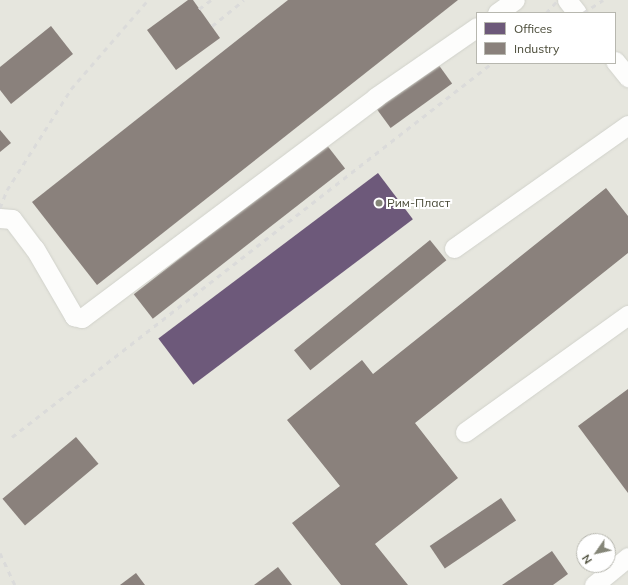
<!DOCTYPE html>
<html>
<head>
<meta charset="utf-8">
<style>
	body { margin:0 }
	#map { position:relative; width:628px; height:585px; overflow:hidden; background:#f3f4ee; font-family:Mulish,sans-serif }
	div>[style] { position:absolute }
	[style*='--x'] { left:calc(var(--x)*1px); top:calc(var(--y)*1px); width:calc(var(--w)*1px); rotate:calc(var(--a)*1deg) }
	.industrial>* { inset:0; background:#e6e6de }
	.offices>* { inset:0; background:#6d597a; transform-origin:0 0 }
	.industry>* { inset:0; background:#8a817c; transform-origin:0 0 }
	.roads { filter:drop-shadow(0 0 1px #d1d2cb) drop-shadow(0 0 1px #d1d2cb) }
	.minor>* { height:19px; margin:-9.5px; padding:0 9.5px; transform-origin:9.5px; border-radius:9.5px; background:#fdfdfc }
	.rail>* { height:3px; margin-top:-1.5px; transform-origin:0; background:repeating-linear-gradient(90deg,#dbdbda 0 5px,transparent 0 10px) }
	.dots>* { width:11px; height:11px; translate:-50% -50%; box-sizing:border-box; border:2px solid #fff; border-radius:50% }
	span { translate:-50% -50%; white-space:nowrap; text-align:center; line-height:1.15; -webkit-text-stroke:4px #fff; paint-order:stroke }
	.poi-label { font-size:12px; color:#4a4b38 }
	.left { translate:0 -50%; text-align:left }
	.legend { position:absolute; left:476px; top:12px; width:140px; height:52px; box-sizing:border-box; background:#fff; border:1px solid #b7b7af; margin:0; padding:5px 7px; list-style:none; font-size:12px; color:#4a4b38 }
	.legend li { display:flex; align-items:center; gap:8px; height:20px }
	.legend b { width:20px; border:1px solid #b7b7af }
	.north { position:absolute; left:576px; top:533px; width:40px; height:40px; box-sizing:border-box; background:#fff; border:1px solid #b7b7af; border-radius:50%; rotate:236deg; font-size:11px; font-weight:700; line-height:16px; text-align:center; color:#4a4b38 }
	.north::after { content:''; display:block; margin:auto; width:14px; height:18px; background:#858678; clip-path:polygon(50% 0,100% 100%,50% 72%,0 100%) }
</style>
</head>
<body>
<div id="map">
	<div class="industrial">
		<i style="clip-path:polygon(evenodd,0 0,628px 0,628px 585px,0 585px,0 0,477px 13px,615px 13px,615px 63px,477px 63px,477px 13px,0 0,584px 541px,608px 541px,608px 565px,584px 565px,584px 541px)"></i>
	</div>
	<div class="offices">
		<i style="left:378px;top:173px;width:58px;height:275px;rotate:53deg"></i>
	</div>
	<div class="industry">
		<i style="clip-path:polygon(188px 0,193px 0,220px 38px,176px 70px,147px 30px)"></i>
		<i style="clip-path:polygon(288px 0,458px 0,97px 285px,32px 202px)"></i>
		<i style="clip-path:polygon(51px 26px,73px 54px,11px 104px,0 90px,0 67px)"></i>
		<i style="left:438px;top:64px;width:24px;height:76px;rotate:54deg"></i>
		<i style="clip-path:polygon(0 130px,11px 143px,0 152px)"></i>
		<i style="left:326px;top:144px;width:31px;height:244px;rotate:52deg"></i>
		<i style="clip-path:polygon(606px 188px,628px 216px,628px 253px,415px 423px,458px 478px,375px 544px,408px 585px,341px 585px,292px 523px,340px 486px,287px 420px,362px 360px,373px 374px)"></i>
		<i style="left:430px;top:240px;width:26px;height:175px;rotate:51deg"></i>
		<i style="clip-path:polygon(628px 389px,628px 493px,578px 426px)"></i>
		<i style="left:76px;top:437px;width:35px;height:96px;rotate:50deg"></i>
		<i style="left:501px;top:498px;width:27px;height:86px;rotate:56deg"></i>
		<i style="clip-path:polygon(552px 551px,568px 574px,553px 585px,502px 585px)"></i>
		<i style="clip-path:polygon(278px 567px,292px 585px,254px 585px)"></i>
		<i style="clip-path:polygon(136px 573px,145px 585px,120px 585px)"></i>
	</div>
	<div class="roads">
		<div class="minor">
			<i style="--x:567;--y:0;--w:16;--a:52"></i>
			<i style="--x:497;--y:13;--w:22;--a:-36"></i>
			<i style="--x:615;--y:61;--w:21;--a:51"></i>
			<i style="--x:0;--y:218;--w:12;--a:5"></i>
			<i style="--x:12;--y:219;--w:38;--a:53"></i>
			<i style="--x:35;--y:249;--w:78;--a:59.8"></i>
			<i style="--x:74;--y:316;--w:8;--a:14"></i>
			<i style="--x:82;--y:318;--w:368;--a:-36.9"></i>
			<i style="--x:376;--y:97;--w:123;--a:-34.7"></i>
			<i style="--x:454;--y:248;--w:213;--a:-35.3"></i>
			<i style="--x:465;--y:432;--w:201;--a:-35.7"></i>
			<i style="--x:594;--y:585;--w:44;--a:-39.5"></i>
		</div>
	</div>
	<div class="rail">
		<i style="--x:199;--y:9;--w:15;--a:-37"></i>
		<i style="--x:546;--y:13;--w:18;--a:-47"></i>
		<i style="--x:583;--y:13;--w:24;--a:-33"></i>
		<i style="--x:212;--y:26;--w:41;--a:-39.1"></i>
		<i style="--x:0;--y:208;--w:19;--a:-69"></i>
		<i style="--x:7;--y:190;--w:120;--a:-57.6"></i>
		<i style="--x:71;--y:89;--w:118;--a:-49.1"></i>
		<i style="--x:12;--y:437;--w:609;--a:-37.92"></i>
		<i style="--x:0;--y:553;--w:35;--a:65"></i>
	</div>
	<div class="dots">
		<i style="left:379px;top:203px;background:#858678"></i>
	</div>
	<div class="poi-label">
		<span class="left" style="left:387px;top:203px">Рим-Пласт</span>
	</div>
	<ul class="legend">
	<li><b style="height:11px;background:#6d597a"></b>Offices</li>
	<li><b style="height:11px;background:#8a817c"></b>Industry</li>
	</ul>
	<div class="north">N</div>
</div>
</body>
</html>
